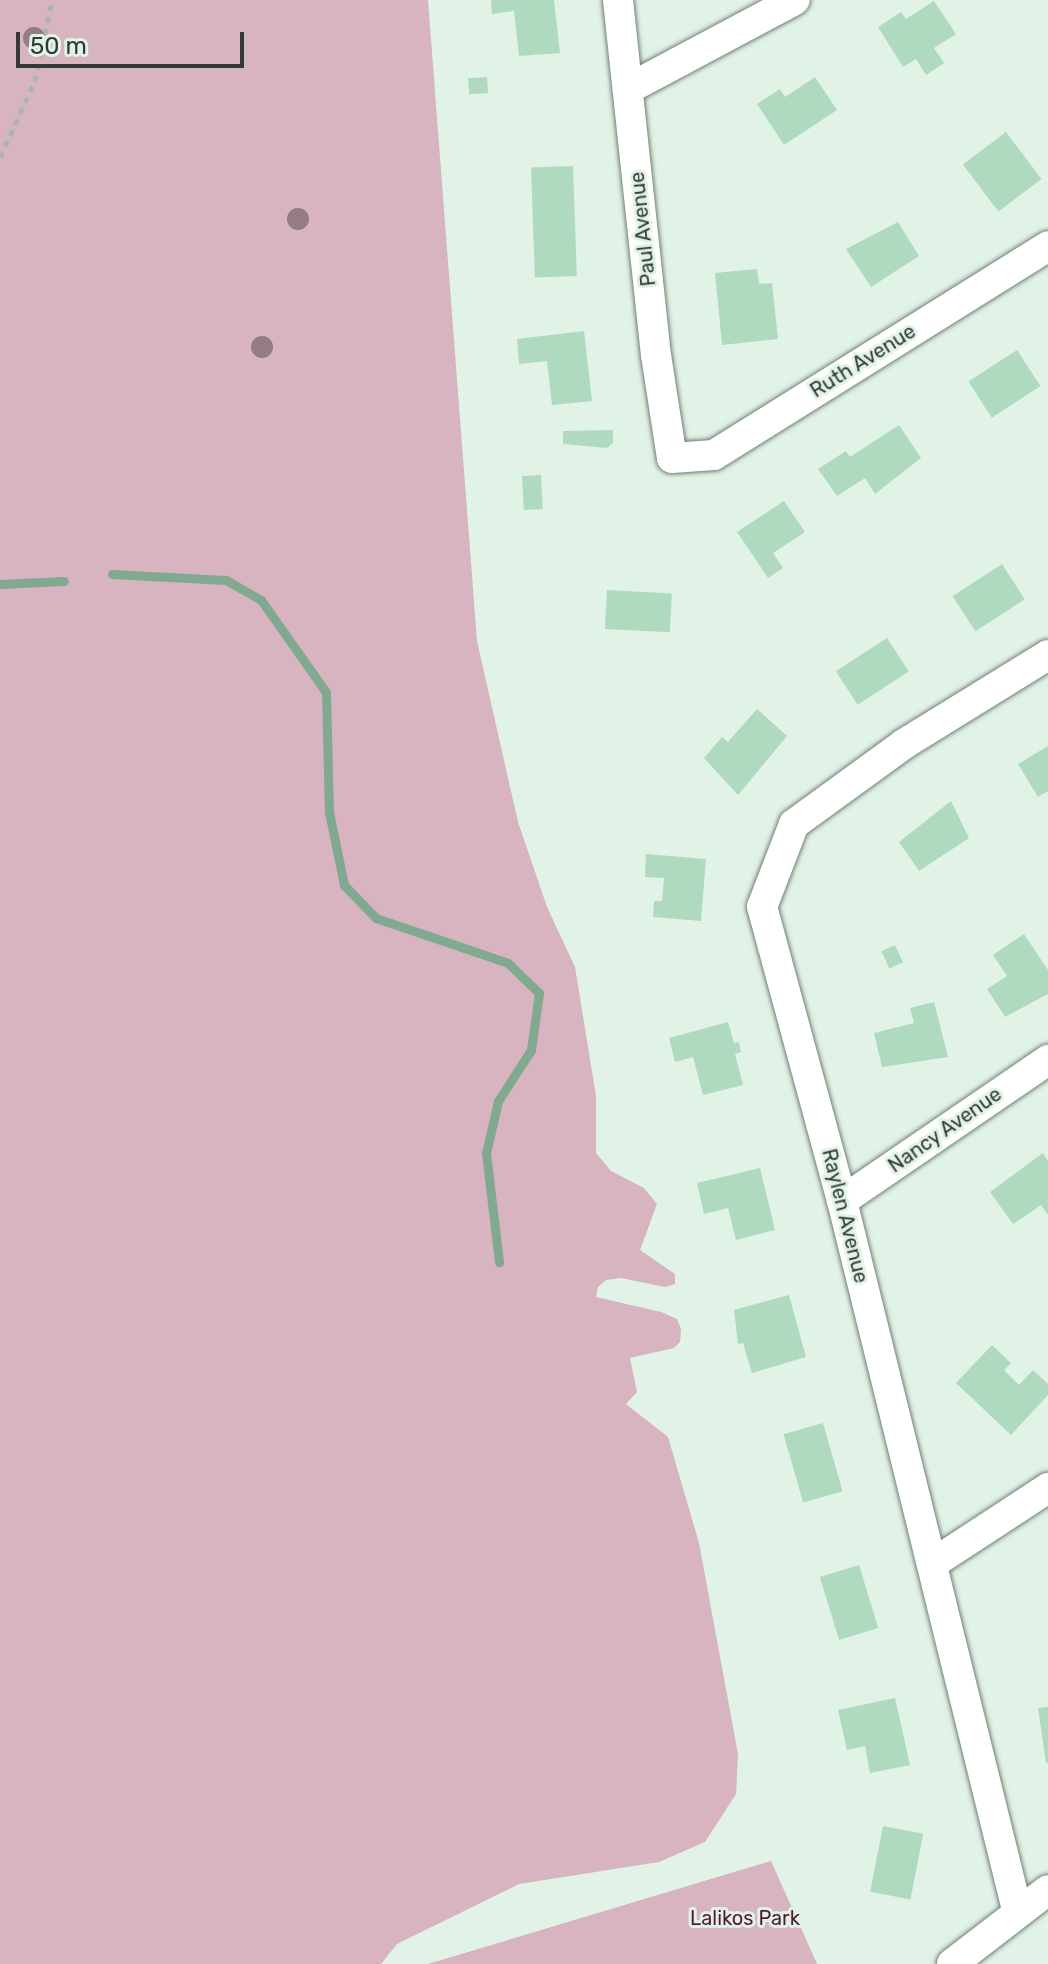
<!DOCTYPE html>
<html>
<head>
<meta charset="utf-8">
<style>
	body { margin:0 }
	#map { position:relative; width:1048px; height:1964px; overflow:hidden; background:#e1f2e6; font-family:Rubik,sans-serif }
	div>[style] { position:absolute }
	[style*='--x'] { left:calc(var(--x)*1px); top:calc(var(--y)*1px); width:calc(var(--w)*1px); rotate:calc(var(--a)*1deg) }
	.green>* { inset:0; background:#d7b4bf }
	.stream>* { height:9px; margin:-4.5px; padding:0 4.5px; transform-origin:4.5px; border-radius:4.5px; background:#81a990 }
	.building>* { inset:0; background:#b0dabf; transform-origin:0 0 }
	.path>* { height:5px; margin-top:-2.5px; transform-origin:0; background:repeating-linear-gradient(90deg,#a8b6ac 0 6px,transparent 0 12px) }
	.roads { filter:drop-shadow(0 0 2px #718076) drop-shadow(0 0 2px #718076) }
	.minor>* { height:30px; margin:-15px; padding:0 15px; transform-origin:15px; border-radius:15px; background:#fff }
	.trees>* { width:22px; height:22px; margin:-11px; border-radius:50%; background:#937c84 }
	span { translate:-50% -50%; white-space:nowrap; text-align:center; line-height:1.15; -webkit-text-stroke:6px #e1f2e6; paint-order:stroke }
	.street-label { font-size:20px; color:#333a35 }
	.park-label { font-size:20px; color:#531b33 }
	.scale { position:absolute; left:16px; top:32px; width:228px; height:36px; box-sizing:border-box; border:4px solid #333a35; border-top:0; padding-left:10px; font-size:24px; line-height:28px; white-space:nowrap; color:#333a35; -webkit-text-stroke:6px #e1f2e6; paint-order:stroke }
</style>
</head>
<body>
<div id="map">
	<div class="green">
		<i style="clip-path:polygon(0 0,428px 0,477px 641px,518px 822px,547px 907px,575px 967px,596px 1096px,596px 1153px,611px 1171px,644px 1188px,657px 1204px,640px 1250px,675px 1274px,675px 1284px,665px 1287px,621px 1278px,606px 1280px,598px 1287px,596px 1297px,661px 1312px,677px 1319px,681px 1329px,680px 1342px,674px 1348px,630px 1358px,637px 1392px,626px 1404px,668px 1437px,699px 1543px,738px 1754px,736px 1794px,705px 1842px,659px 1862px,519px 1884px,397px 1944px,381px 1964px,0 1964px)"></i>
		<i style="clip-path:polygon(771px 1861px,817px 1964px,428px 1964px)"></i>
	</div>
	<div class="stream">
		<i style="--x:112;--y:574;--w:114;--a:3"></i>
		<i style="--x:226;--y:580;--w:40;--a:29.7"></i>
		<i style="--x:261;--y:600;--w:113;--a:54.8"></i>
		<i style="--x:326;--y:692;--w:120;--a:88.6"></i>
		<i style="--x:329;--y:812;--w:75;--a:78.4"></i>
		<i style="--x:344;--y:885;--w:46;--a:45.9"></i>
		<i style="--x:376;--y:918;--w:139;--a:18.8"></i>
		<i style="--x:508;--y:963;--w:43;--a:44.1"></i>
		<i style="--x:539;--y:993;--w:58;--a:98"></i>
		<i style="--x:531;--y:1050;--w:61;--a:122.9"></i>
		<i style="--x:498;--y:1101;--w:53;--a:103"></i>
		<i style="--x:486;--y:1153;--w:110;--a:83.2"></i>
		<i style="--x:0;--y:584;--w:64;--a:-2.7"></i>
	</div>
	<div class="building">
		<i style="clip-path:polygon(491px 0,554px 0,560px 53px,519px 56px,514px 11px,492px 14px)"></i>
		<i style="clip-path:polygon(934px 1px,956px 34px,934px 48px,944px 63px,926px 75px,916px 59px,903px 67px,878px 27px,901px 12px,906px 19px)"></i>
		<i style="left:487px;top:77px;width:16px;height:19px;rotate:86deg"></i>
		<i style="clip-path:polygon(815px 77px,837px 110px,784px 145px,757px 104px,780px 89px,785px 97px)"></i>
		<i style="left:1006px;top:132px;width:59px;height:54px;rotate:53deg"></i>
		<i style="left:573px;top:166px;width:110px;height:42px;rotate:88deg"></i>
		<i style="clip-path:polygon(898px 222px,919px 256px,871px 287px,846px 249px)"></i>
		<i style="clip-path:polygon(757px 269px,759px 284px,772px 283px,778px 339px,722px 345px,715px 273px)"></i>
		<i style="clip-path:polygon(584px 331px,592px 401px,552px 405px,547px 361px,519px 364px,517px 339px)"></i>
		<i style="left:1017px;top:350px;width:43px;height:58px;rotate:57deg"></i>
		<i style="clip-path:polygon(899px 425px,921px 458px,875px 494px,865px 478px,837px 496px,818px 469px,846px 451px,850px 457px)"></i>
		<i style="clip-path:polygon(613px 430px,613px 443px,607px 448px,563px 444px,563px 431px)"></i>
		<i style="left:541px;top:475px;width:34px;height:19px;rotate:87deg"></i>
		<i style="clip-path:polygon(784px 501px,805px 532px,773px 553px,783px 568px,768px 578px,737px 532px)"></i>
		<i style="left:1002px;top:564px;width:42px;height:59px;rotate:57deg"></i>
		<i style="left:607px;top:590px;width:65px;height:39px;rotate:3deg"></i>
		<i style="left:887px;top:638px;width:40px;height:61px;rotate:57deg"></i>
		<i style="clip-path:polygon(757px 709px,787px 736px,738px 795px,704px 758px,722px 737px,728px 742px)"></i>
		<i style="clip-path:polygon(1048px 746px,1048px 791px,1038px 797px,1018px 764px)"></i>
		<i style="clip-path:polygon(951px 801px,969px 838px,919px 871px,899px 842px)"></i>
		<i style="clip-path:polygon(646px 854px,706px 859px,701px 921px,653px 917px,654px 901px,662px 901px,664px 878px,645px 877px)"></i>
		<i style="clip-path:polygon(1024px 934px,1048px 970px,1048px 994px,1005px 1017px,987px 989px,1007px 976px,993px 955px)"></i>
		<i style="left:895px;top:945px;width:19px;height:15px;rotate:65deg"></i>
		<i style="clip-path:polygon(934px 1002px,948px 1057px,882px 1067px,874px 1033px,914px 1023px,910px 1008px)"></i>
		<i style="clip-path:polygon(728px 1022px,734px 1043px,739px 1042px,741px 1052px,735px 1054px,743px 1085px,703px 1095px,693px 1057px,675px 1062px,669px 1038px)"></i>
		<i style="clip-path:polygon(1043px 1153px,1048px 1161px,1048px 1215px,1041px 1205px,1013px 1224px,990px 1192px)"></i>
		<i style="clip-path:polygon(760px 1168px,775px 1230px,736px 1240px,728px 1208px,704px 1214px,697px 1183px)"></i>
		<i style="clip-path:polygon(789px 1295px,806px 1357px,752px 1373px,743px 1343px,738px 1344px,734px 1310px)"></i>
		<i style="clip-path:polygon(992px 1345px,1011px 1363px,1004px 1370px,1019px 1385px,1033px 1370px,1048px 1384px,1048px 1395px,1011px 1435px,956px 1383px)"></i>
		<i style="left:823px;top:1423px;width:71px;height:41px;rotate:74deg"></i>
		<i style="left:859px;top:1565px;width:66px;height:41px;rotate:73deg"></i>
		<i style="clip-path:polygon(895px 1698px,910px 1765px,870px 1773px,865px 1746px,847px 1750px,838px 1710px)"></i>
		<i style="clip-path:polygon(1048px 1707px,1048px 1763px,1046px 1763px,1038px 1708px)"></i>
		<i style="left:883px;top:1826px;width:41px;height:67px;rotate:11deg"></i>
	</div>
	<div class="path">
		<i style="--x:0;--y:157;--w:84;--a:-65.3"></i>
		<i style="--x:35;--y:81;--w:83;--a:-78.1"></i>
	</div>
	<div class="roads">
		<div class="minor">
			<i style="--x:618;--y:0;--w:357;--a:83.9"></i>
			<i style="--x:656;--y:355;--w:104;--a:81.2"></i>
			<i style="--x:672;--y:458;--w:42;--a:-4.1"></i>
			<i style="--x:714;--y:455;--w:394;--a:-32"></i>
			<i style="--x:628;--y:89;--w:189;--a:-28.1"></i>
			<i style="--x:842;--y:1201;--w:250;--a:-34.4"></i>
			<i style="--x:932;--y:1564;--w:139;--a:-33.2"></i>
			<i style="--x:1017;--y:1910;--w:730;--a:-103.86"></i>
			<i style="--x:842;--y:1201;--w:305;--a:-105.2"></i>
			<i style="--x:762;--y:907;--w:89;--a:-68.9"></i>
			<i style="--x:794;--y:824;--w:136;--a:-36"></i>
			<i style="--x:904;--y:744;--w:169;--a:-31.7"></i>
			<i style="--x:952;--y:1964;--w:121;--a:-37.6"></i>
		</div>
	</div>
	<div class="trees">
		<i style="left:34px;top:38px"></i>
		<i style="left:298px;top:219px"></i>
		<i style="left:262px;top:347px"></i>
	</div>
	<div class="street-label">
		<span style="left:643px;top:229px;rotate:-96deg">Paul Avenue</span>
		<span style="left:863px;top:361px;rotate:-32deg">Ruth Avenue</span>
		<span style="left:945px;top:1130px;rotate:-35deg">Nancy Avenue</span>
		<span style="left:845px;top:1216px;rotate:76deg">Raylen Avenue</span>
	</div>
	<div class="park-label">
		<span style="left:745px;top:1918px">Lalikos Park</span>
	</div>
	<div class="scale">50 m</div>
</div>
</body>
</html>
